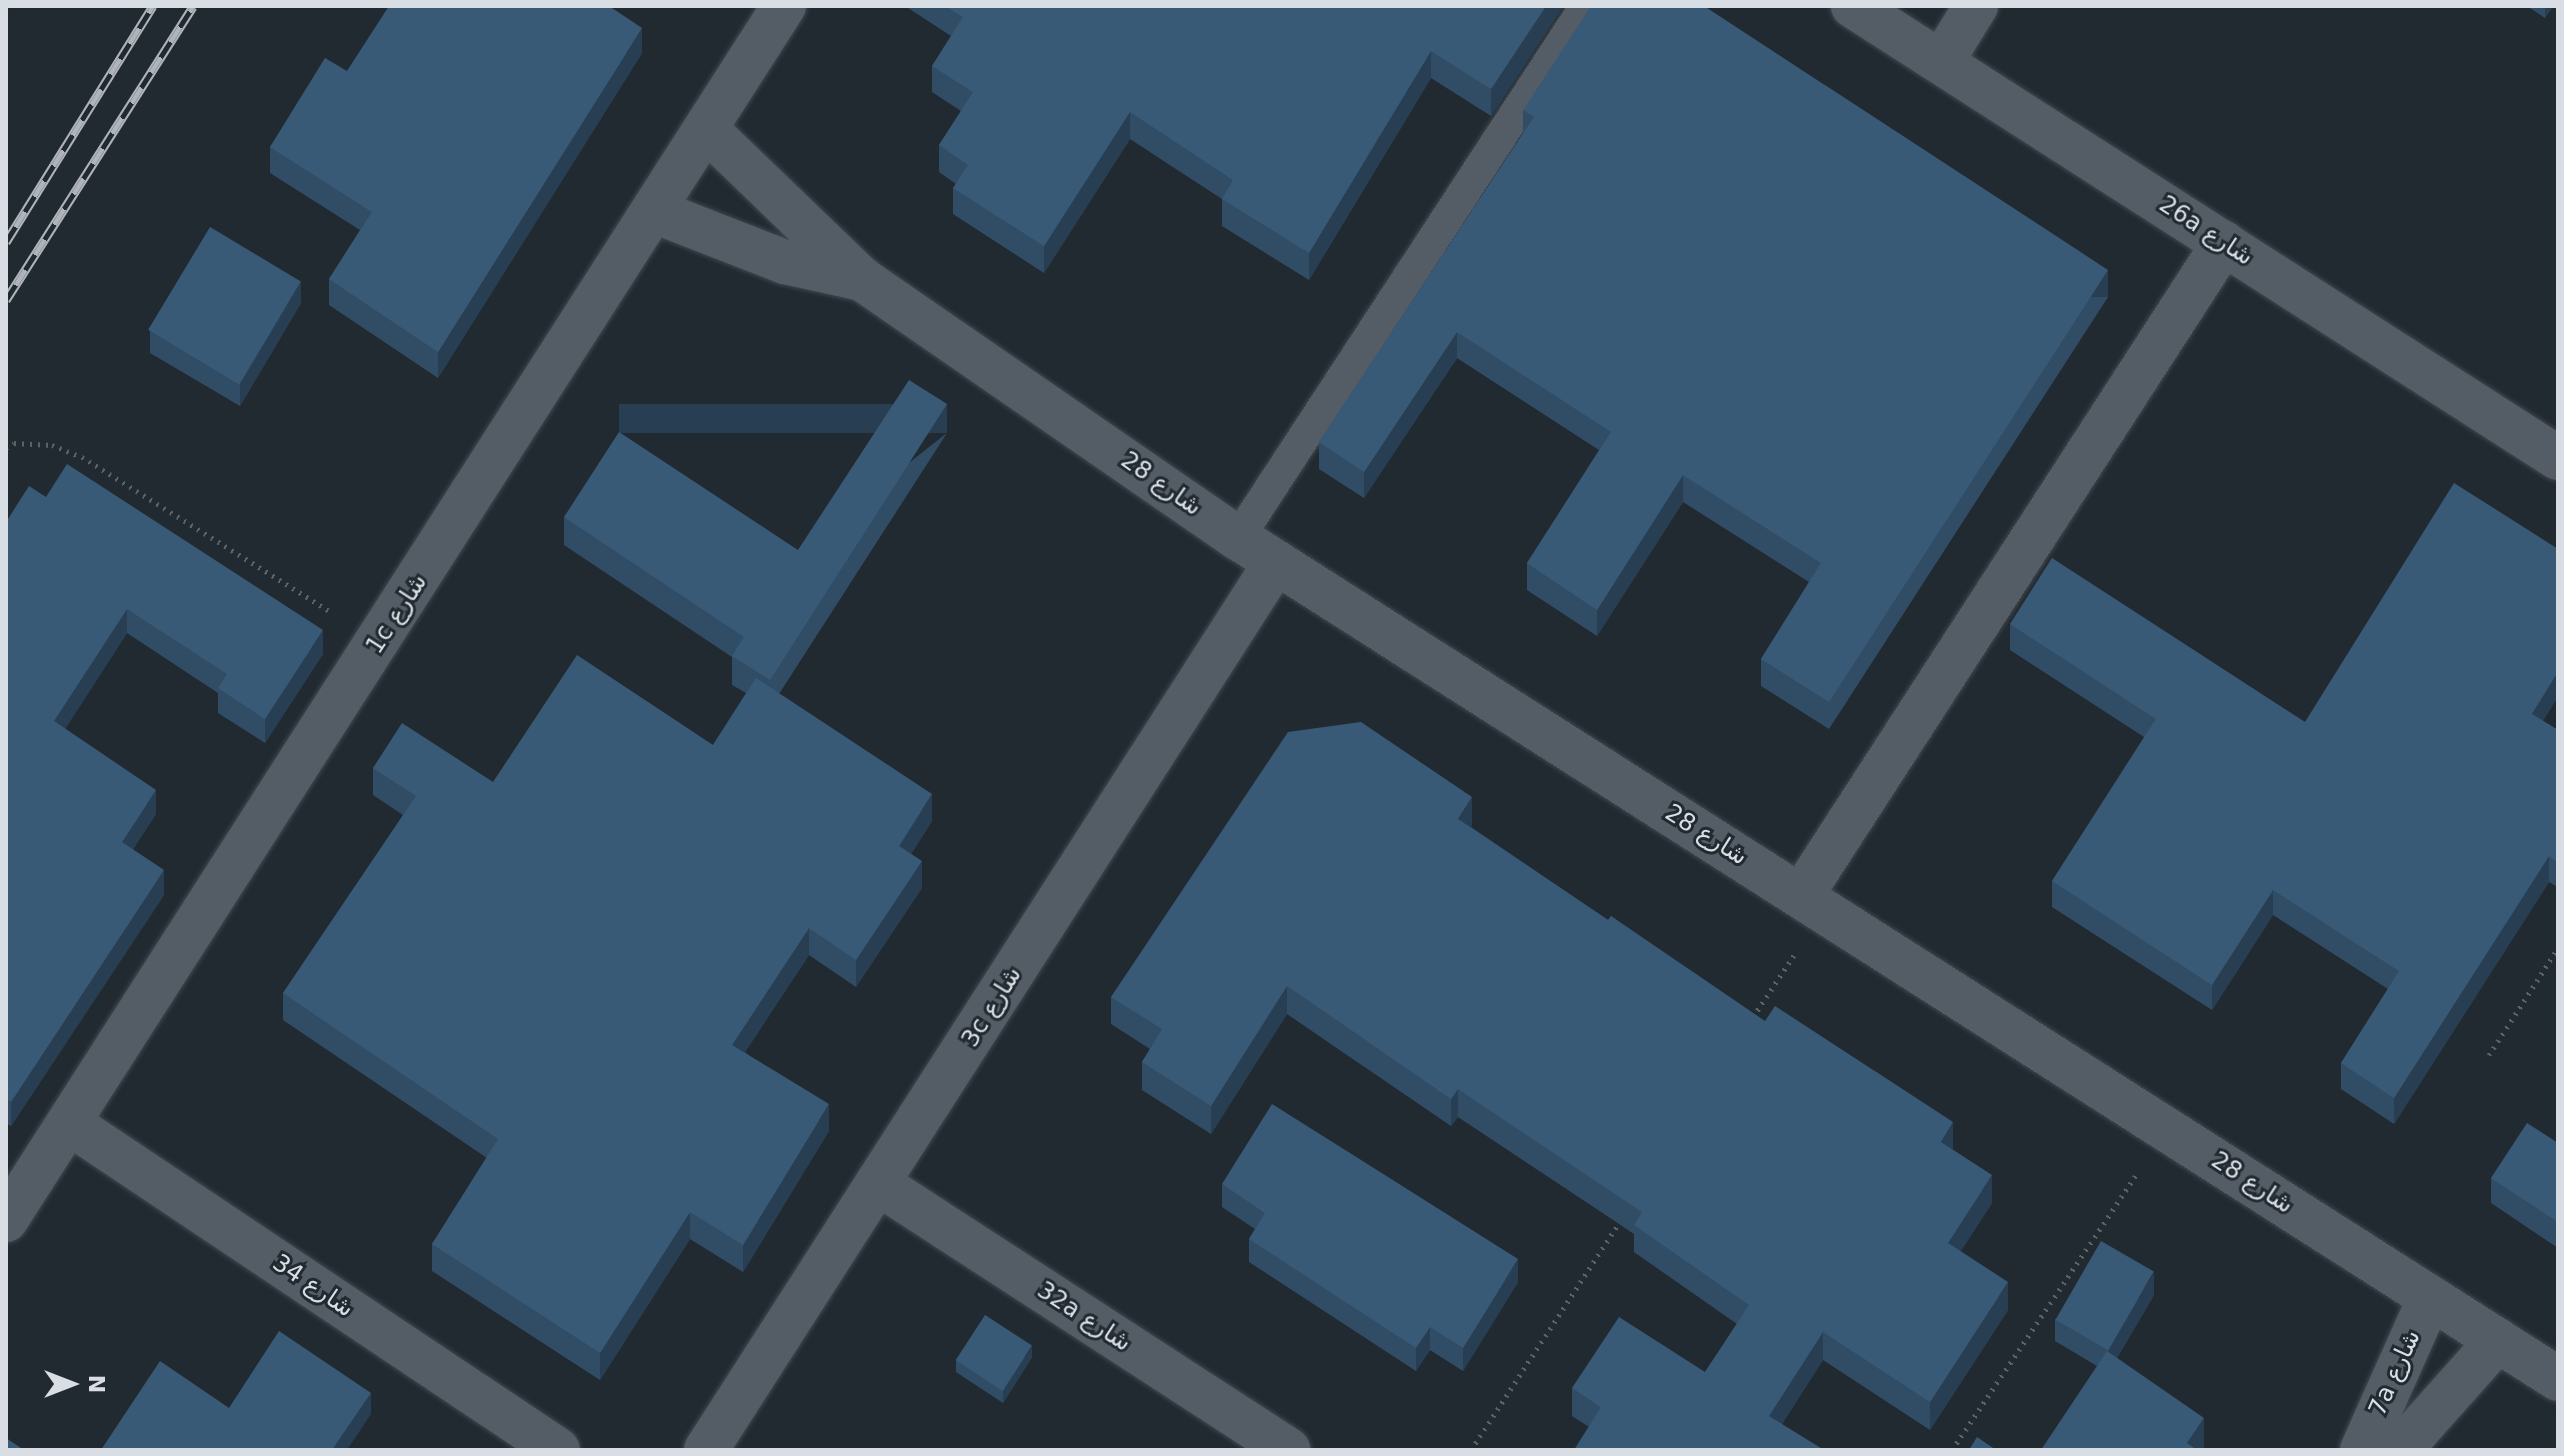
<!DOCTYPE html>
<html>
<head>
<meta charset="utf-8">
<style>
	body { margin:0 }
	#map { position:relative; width:2564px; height:1456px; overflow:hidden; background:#222a31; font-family:"DejaVu Sans","Noto Naskh Arabic",sans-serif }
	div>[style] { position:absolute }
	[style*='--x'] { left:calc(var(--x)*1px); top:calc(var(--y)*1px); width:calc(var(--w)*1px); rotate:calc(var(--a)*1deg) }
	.path>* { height:5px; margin-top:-2.5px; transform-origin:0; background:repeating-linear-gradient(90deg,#5b6268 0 2px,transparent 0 8px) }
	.roads { filter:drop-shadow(0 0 2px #40474e) drop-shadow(0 0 2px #40474e) }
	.lane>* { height:32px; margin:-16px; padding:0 16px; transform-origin:16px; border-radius:16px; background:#545d66 }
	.street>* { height:44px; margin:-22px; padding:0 22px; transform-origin:22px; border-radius:22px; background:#545d66 }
	.rail>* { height:9px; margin-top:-4.5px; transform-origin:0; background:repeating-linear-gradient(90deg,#222a31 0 18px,#aeb4ba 0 36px); box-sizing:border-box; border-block:2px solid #aeb4ba }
	.wall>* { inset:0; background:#314d66 }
	.shaded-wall>* { inset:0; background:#283f53; transform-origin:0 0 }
	.building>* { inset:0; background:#395a77; transform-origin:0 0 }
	span { translate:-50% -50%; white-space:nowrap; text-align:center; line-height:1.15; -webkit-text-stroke:6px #222a31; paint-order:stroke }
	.street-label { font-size:24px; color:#d8dee3 }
	.frame { position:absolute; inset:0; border:8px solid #d8dee3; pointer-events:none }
	.north { position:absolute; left:32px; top:1344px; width:80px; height:80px; -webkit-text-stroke:6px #222a31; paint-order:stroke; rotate:90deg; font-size:22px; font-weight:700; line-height:32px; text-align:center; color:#d8dee3 }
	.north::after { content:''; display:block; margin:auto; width:28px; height:36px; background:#d8dee3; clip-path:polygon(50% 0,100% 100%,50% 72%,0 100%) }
</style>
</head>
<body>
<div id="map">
	<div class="path">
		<i style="--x:6;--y:448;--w:9;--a:-32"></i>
		<i style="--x:14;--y:443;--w:38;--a:3"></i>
		<i style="--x:52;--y:445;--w:32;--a:22"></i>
		<i style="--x:82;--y:457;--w:293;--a:31.9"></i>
		<i style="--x:1753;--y:1017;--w:74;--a:-56.5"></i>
		<i style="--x:2489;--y:1055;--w:127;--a:-57.2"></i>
		<i style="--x:1471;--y:1450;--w:275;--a:-56.9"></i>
		<i style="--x:1952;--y:1450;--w:331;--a:-56.2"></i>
	</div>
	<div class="roads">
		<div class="lane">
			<i style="--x:1238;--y:538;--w:636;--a:-56.81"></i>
		</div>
		<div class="street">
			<i style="--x:1853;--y:6;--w:837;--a:32.67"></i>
			<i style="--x:1942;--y:61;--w:65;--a:-58.3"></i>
			<i style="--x:706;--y:129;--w:216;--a:43.9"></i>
			<i style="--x:862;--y:279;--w:457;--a:34.6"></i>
			<i style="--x:1238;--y:538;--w:1565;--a:32.5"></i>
			<i style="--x:654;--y:211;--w:141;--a:21.3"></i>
			<i style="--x:785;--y:262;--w:79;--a:12.4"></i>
			<i style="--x:1801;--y:896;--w:778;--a:-57.07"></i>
			<i style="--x:69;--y:1123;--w:588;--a:33.77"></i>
			<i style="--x:879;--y:1184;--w:488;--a:33"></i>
			<i style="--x:6;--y:1220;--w:1442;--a:-57.35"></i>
			<i style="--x:706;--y:1450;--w:1055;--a:-57.3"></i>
			<i style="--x:2362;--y:1450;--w:167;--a:-66"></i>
			<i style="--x:2400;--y:1450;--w:147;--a:-48.3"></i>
		</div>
	</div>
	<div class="rail">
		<i style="--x:6;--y:242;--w:278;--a:-58.1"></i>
		<i style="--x:6;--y:300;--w:348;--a:-57.5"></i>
	</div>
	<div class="wall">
		<i style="clip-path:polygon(905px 6px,1563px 6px,1491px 116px,1431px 78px,1309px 280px,1222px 226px,1222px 199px,1130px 139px,1044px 273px,953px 214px,953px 188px,956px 184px,939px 172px,939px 145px,961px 111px,932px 92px,932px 66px,951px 36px)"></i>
		<i style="clip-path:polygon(2527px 6px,2553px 6px,2545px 18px)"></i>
		<i style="clip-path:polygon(642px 53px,438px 378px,329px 305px,329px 279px,360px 230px,270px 173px,270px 147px,347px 71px)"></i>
		<i style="clip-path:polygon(1523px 110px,2108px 297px,1829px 729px,1761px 686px,1761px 659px,1809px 582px,1683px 502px,1597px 636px,1527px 590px,1527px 563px,1599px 450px,1457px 358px,1364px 498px,1319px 469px,1319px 442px,1523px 133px)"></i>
		<i style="clip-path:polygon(301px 303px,240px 406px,150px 353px,150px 331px)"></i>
		<i style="clip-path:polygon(947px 433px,779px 694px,932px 821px,911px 854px,922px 888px,856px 987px,809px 955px,745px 1052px,829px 1131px,743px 1272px,690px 1239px,600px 1380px,432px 1271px,432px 1244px,487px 1158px,283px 1020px,283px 993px,403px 815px,373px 795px,373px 768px,493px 782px,713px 745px,746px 693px,732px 685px,732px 657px,564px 545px,564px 517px,798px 550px)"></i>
		<i style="clip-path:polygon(46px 497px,323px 654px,265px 743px,218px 713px,218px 693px,127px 633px,65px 729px,156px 814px,133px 849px,164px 895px,11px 1126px,6px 1123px,6px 522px)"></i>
		<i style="clip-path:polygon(2010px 624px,2305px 722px,2543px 721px,2558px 730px,2558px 882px,2556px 886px,2549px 882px,2394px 1124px,2341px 1089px,2341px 1063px,2388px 989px,2273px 915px,2212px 1010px,2052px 907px,2052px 881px,2144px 737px,2010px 650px)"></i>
		<i style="clip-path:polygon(1472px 825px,1471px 827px,1608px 920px,1953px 1150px,1992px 1203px,1960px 1252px,2008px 1310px,1930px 1430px,1823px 1360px,1782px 1424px,1589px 1427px,1572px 1416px,1572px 1388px,1705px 1372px,1737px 1324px,1634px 1252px,1634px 1234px,1458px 1117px,1451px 1126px,1287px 1014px,1211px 1134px,1142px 1090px,1142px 1062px,1150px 1049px,1111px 1024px,1111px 997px)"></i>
		<i style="clip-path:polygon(2558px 1143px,2558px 1248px,2491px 1203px,2491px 1178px)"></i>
		<i style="clip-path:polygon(1222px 1184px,1518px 1282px,1463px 1371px,1430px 1350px,1416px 1371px,1249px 1262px,1249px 1239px,1255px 1229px,1222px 1207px)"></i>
		<i style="clip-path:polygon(2154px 1295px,2117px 1358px,2204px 1447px,2097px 1366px,2055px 1341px,2055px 1319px)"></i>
		<i style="clip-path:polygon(1032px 1357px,1003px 1403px,956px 1372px,956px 1361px)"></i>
	</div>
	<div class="shaded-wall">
		<i style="clip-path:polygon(1546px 6px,1563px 6px,1491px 116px,1491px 89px)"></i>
		<i style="clip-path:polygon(2545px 6px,2553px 6px,2545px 18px)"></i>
		<i style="clip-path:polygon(642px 28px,642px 53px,438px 378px,438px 352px)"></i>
		<i style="clip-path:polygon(1431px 51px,1431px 78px,1309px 280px,1309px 253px)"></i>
		<i style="clip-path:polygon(1130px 112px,1130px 139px,1044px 273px,1044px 246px)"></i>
		<i style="left:2108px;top:270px;width:27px;height:514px;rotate:90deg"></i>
		<i style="clip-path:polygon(301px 281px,301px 303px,240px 406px,240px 384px)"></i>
		<i style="clip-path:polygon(1457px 332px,1457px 358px,1364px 498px,1364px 472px)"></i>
		<i style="left:947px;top:404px;width:29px;height:328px;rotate:90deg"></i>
		<i style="clip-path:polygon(1683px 475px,1683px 502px,1597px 636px,1597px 610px)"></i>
		<i style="clip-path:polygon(127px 609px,127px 633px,54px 746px,54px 721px)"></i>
		<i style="clip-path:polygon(323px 630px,323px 654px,265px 743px,265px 719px)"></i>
		<i style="clip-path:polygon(2558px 672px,2558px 697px,2532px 739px,2532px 714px)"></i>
		<i style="clip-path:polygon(156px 790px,156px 814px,122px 866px,122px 842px)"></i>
		<i style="clip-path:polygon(932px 794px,932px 821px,899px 873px,899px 846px)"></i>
		<i style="clip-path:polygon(1472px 797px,1472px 825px,1458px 846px,1458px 819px)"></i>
		<i style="clip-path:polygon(2549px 856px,2549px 882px,2394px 1124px,2394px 1098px)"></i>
		<i style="clip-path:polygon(2558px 857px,2558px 882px,2556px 886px,2556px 861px)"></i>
		<i style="clip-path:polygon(922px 861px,922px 888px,856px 987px,856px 960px)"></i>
		<i style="clip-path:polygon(164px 870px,164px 895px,11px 1126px,11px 1102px)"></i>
		<i style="clip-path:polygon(2273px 890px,2273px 915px,2212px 1010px,2212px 985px)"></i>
		<i style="clip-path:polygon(809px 928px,809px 955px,732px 1071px,732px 1045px)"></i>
		<i style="clip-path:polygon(1287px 986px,1287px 1014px,1211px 1134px,1211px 1106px)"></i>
		<i style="clip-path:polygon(1458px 1089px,1458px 1117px,1451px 1126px,1451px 1099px)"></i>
		<i style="clip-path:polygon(829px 1104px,829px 1131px,743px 1272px,743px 1245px)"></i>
		<i style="clip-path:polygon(1953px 1122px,1953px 1150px,1941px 1142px)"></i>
		<i style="clip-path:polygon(1992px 1175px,1992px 1203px,1948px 1271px,1948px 1243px)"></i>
		<i style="clip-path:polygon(690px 1212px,690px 1239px,600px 1380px,600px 1353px)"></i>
		<i style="clip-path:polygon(1518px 1259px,1518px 1282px,1463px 1371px,1463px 1348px)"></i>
		<i style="clip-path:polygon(2154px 1272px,2154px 1295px,2108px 1372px,2108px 1350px)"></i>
		<i style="clip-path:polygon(2008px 1282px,2008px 1310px,1930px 1430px,1930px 1402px)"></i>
		<i style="clip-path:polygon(1430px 1327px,1430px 1350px,1416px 1371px,1416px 1348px)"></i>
		<i style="clip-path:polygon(1823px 1332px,1823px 1360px,1769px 1444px,1769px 1416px)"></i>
		<i style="clip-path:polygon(1032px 1346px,1032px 1357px,1003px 1403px,1003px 1391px)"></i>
		<i style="clip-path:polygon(371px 1393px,371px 1414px,347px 1450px,332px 1450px)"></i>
		<i style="clip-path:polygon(2204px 1418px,2204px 1447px,2202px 1450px,2187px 1450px,2187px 1443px)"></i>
	</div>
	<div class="building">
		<i style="clip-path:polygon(389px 6px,609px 6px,642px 28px,438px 352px,329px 279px,372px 212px,270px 147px,325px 58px,347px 71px)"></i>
		<i style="clip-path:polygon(945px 6px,1546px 6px,1491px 89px,1431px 51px,1309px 253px,1222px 199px,1233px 180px,1130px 112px,1044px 246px,953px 188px,968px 165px,939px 145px,973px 92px,932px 66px,963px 17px)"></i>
		<i style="clip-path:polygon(1591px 6px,1704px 6px,2108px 270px,1829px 702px,1761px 659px,1821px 563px,1683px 475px,1597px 610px,1527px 563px,1611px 432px,1457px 332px,1364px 472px,1319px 442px,1534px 117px,1523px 110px)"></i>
		<i style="left:210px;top:227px;width:106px;height:120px;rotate:31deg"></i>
		<i style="clip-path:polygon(909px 380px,947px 404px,770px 680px,732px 656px,744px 637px,564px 517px,619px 432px,798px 550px)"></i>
		<i style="clip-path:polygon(67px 464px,323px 630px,265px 719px,218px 688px,227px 674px,127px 609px,54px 721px,156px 790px,122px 842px,164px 870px,11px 1102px,6px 1099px,6px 522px,29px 486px,46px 497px)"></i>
		<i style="clip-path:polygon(2454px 483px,2558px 549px,2558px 672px,2532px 714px,2558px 730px,2558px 857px,2556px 861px,2549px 856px,2394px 1098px,2341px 1063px,2399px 971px,2273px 890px,2212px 985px,2052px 881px,2156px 719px,2010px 624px,2052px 558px,2305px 722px)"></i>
		<i style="clip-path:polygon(577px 655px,713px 745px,756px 678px,932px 794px,899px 846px,922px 861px,856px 960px,809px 928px,732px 1045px,829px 1104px,743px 1245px,690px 1212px,600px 1353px,432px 1244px,498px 1139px,283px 993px,416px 796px,373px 768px,402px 723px,493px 782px)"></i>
		<i style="clip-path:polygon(1361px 722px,1472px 797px,1458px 819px,1608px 920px,1611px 916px,1765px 1021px,1775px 1006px,1953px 1122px,1941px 1142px,1992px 1175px,1948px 1243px,2008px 1282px,1930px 1402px,1823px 1332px,1769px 1416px,1824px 1450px,1574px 1450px,1601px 1407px,1572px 1388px,1619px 1317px,1705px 1372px,1749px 1305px,1634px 1225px,1642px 1212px,1458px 1089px,1451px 1099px,1287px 986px,1211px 1106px,1142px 1062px,1162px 1029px,1111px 997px,1288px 732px)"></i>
		<i style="clip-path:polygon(1272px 1104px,1518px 1259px,1463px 1348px,1430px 1327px,1416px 1348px,1249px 1239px,1265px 1213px,1222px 1184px)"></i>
		<i style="clip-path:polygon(2527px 1123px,2558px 1143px,2558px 1222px,2491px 1178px)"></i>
		<i style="left:2101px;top:1241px;width:61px;height:91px;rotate:30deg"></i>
		<i style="left:985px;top:1315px;width:56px;height:54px;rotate:33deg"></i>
		<i style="clip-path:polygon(279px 1331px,371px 1393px,332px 1450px,101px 1450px,160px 1361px,229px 1408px)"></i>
		<i style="clip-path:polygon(2107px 1351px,2204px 1418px,2187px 1443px,2197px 1450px,2041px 1450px)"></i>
		<i style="clip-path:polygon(1977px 1437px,1996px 1450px,1969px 1450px)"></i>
		<i style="clip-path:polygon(6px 1438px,24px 1450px,6px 1450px)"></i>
	</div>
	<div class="street-label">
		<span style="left:2206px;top:231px;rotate:33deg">26a شارع</span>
		<span style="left:1161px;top:484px;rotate:35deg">شارع 28</span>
		<span style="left:397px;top:614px;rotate:-57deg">1c شارع</span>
		<span style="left:1706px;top:835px;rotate:32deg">شارع 28</span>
		<span style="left:992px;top:1007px;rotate:-58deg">3c شارع</span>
		<span style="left:2252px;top:1183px;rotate:33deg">شارع 28</span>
		<span style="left:313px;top:1286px;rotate:34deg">شارع 34</span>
		<span style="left:1084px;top:1317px;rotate:33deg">32a شارع</span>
		<span style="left:2395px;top:1373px;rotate:-66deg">7a شارع</span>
	</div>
	<div class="frame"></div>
	<div class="north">N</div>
</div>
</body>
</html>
